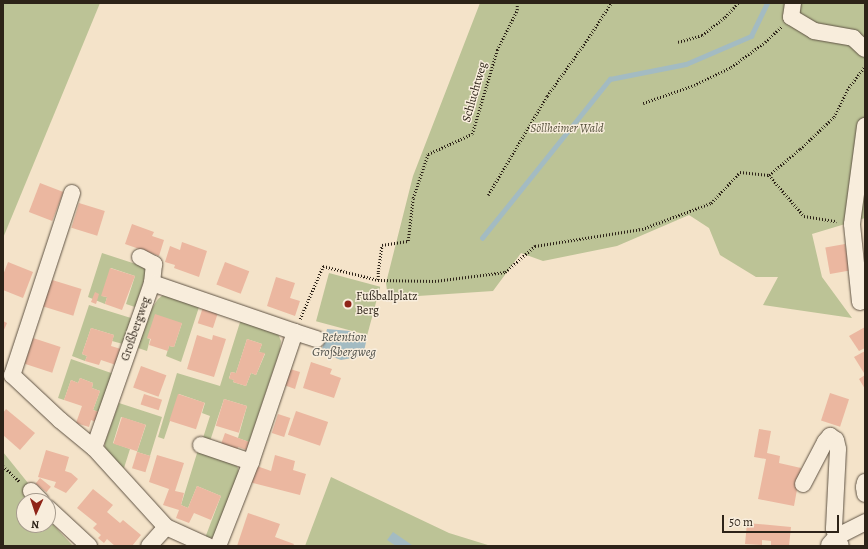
<!DOCTYPE html>
<html>
<head>
<meta charset="utf-8">
<style>
	body { margin:0 }
	#map { position:relative; width:868px; height:549px; overflow:hidden; background:#f4e3c9; font-family:Alegreya,serif }
	div>[style] { position:absolute }
	[style*='--x'] { left:calc(var(--x)*1px); top:calc(var(--y)*1px); width:calc(var(--w)*1px); rotate:calc(var(--a)*1deg) }
	.green>* { inset:0; background:#bcc396; transform-origin:0 0 }
	.water>* { inset:0; background:#a3bbc2 }
	.stream>* { height:4.5px; margin:-2.25px; padding:0 2.25px; transform-origin:2.25px; border-radius:2.25px; background:#a3bbc2 }
	.building>* { inset:0; background:#ebb7a0; transform-origin:0 0 }
	.path>* { height:2.5px; margin-top:-1.25px; transform-origin:0; background:repeating-linear-gradient(90deg,#2d2318 0 1px,transparent 0 3px) }
	.roads { filter:drop-shadow(0 0 1px #5f5344) drop-shadow(0 0 1px #5f5344) }
	.minor>* { height:16px; margin:-8px; padding:0 8px; transform-origin:8px; border-radius:8px; background:#f8eddc }
	.dots>* { width:11px; height:11px; translate:-50% -50%; box-sizing:border-box; border:2px solid #f8eddc; border-radius:50% }
	span { translate:-50% -50%; white-space:nowrap; text-align:center; line-height:1.15; -webkit-text-stroke:3px #f8eddc; paint-order:stroke }
	.street-label { font-size:12px; color:#2d2318 }
	.park-label { font-size:12px; color:#58533e; font-style:italic }
	.poi-label { font-size:12px; color:#2d2318 }
	.left { translate:0 -50%; text-align:left }
	.water-label { font-size:13px; color:#50514b; font-style:italic }
	.frame { position:absolute; inset:0; border:4px solid #2d2318; pointer-events:none }
	.north { position:absolute; left:16px; top:493px; width:40px; height:40px; box-sizing:border-box; background:#f8eddc; border:1px solid #a79c8e; border-radius:50%; rotate:183deg; font-size:11px; font-weight:700; line-height:16px; text-align:center; color:#2d2318 }
	.north::after { content:''; display:block; margin:auto; width:14px; height:18px; background:#8f2418; clip-path:polygon(50% 0,100% 100%,50% 72%,0 100%) }
	.scale { position:absolute; left:722px; top:515px; width:117px; height:18px; box-sizing:border-box; border:2px solid #2d2318; border-top:0; padding-left:5px; font-size:12px; line-height:14px; white-space:nowrap; color:#2d2318; -webkit-text-stroke:3px #f8eddc; paint-order:stroke }
</style>
</head>
<body>
<div id="map">
	<div class="green">
		<i style="clip-path:polygon(3px 3px,100px 3px,3px 238px)"></i>
		<i style="clip-path:polygon(480px 3px,865px 3px,865px 218px,812px 234px,822px 277px,852px 318px,763px 305px,778px 277px,756px 277px,720px 255px,709px 228px,689px 215px,617px 246px,543px 261px,521px 253px,493px 291px,388px 298px,386px 283px,413px 176px)"></i>
		<i style="clip-path:polygon(102px 253px,148px 268px,135px 307px,126px 304px,135px 276px,111px 268px,102px 296px,107px 297px,105px 304px,88px 297px)"></i>
		<i style="left:329px;top:273px;width:53px;height:50px;rotate:15deg"></i>
		<i style="clip-path:polygon(163px 295px,169px 295px,200px 304px,181px 362px,166px 356px,169px 346px,174px 347px,182px 323px,147px 338px,150px 339px,147px 351px,138px 348px,149px 313px,158px 299px)"></i>
		<i style="clip-path:polygon(89px 305px,131px 318px,123px 344px,112px 341px,114px 335px,91px 328px,82px 354px,87px 356px,85px 361px,72px 356px)"></i>
		<i style="clip-path:polygon(evenodd,241px 319px,278px 334px,281px 341px,280px 350px,249px 442px,238px 438px,247px 406px,224px 399px,209px 444px,202px 441px,210px 416px,202px 413px,205px 403px,179px 394px,164px 439px,158px 437px,177px 373px,220px 386px,241px 319px,247px 339px,262px 344px,259px 352px,265px 354px,256px 375px,251px 373px,246px 386px,233px 382px,234px 380px,229px 378px,231px 372px,236px 373px,247px 339px)"></i>
		<i style="clip-path:polygon(71px 359px,114px 374px,101px 413px,93px 410px,100px 391px,92px 388px,93px 383px,80px 378px,78px 383px,71px 380px,64px 400px,58px 398px)"></i>
		<i style="clip-path:polygon(119px 403px,162px 417px,150px 456px,137px 452px,146px 425px,121px 417px,113px 443px,130px 449px,124px 468px,107px 454px,105px 447px,105px 442px)"></i>
		<i style="clip-path:polygon(198px 450px,235px 463px,238px 468px,239px 473px,216px 535px,211px 538px,205px 538px,221px 496px,197px 486px,188px 508px,181px 505px)"></i>
		<i style="clip-path:polygon(3px 452px,28px 483px,25px 494px,31px 501px,24px 501px,24px 525px,48px 525px,48px 519px,73px 546px,3px 546px)"></i>
		<i style="clip-path:polygon(331px 477px,449px 533px,491px 546px,305px 546px)"></i>
	</div>
	<div class="water">
		<i style="clip-path:polygon(327px 329px,350px 331px,362px 337px,366px 342px,363px 356px,341px 360px,328px 355px,322px 349px)"></i>
		<i style="clip-path:polygon(393px 532px,412px 545px,412px 546px,396px 546px,387px 540px)"></i>
	</div>
	<div class="stream">
		<i style="--x:482;--y:238;--w:204;--a:-51.2"></i>
		<i style="--x:610;--y:79;--w:77;--a:-11.2"></i>
		<i style="--x:686;--y:64;--w:71;--a:-23.3"></i>
		<i style="--x:751;--y:36;--w:37;--a:-64"></i>
	</div>
	<div class="building">
		<i style="left:40px;top:183px;width:25px;height:31px;rotate:21deg"></i>
		<i style="left:79px;top:203px;width:27px;height:26px;rotate:17deg"></i>
		<i style="clip-path:polygon(132px 224px,154px 232px,152px 236px,164px 240px,159px 256px,125px 244px)"></i>
		<i style="clip-path:polygon(182px 242px,207px 251px,199px 277px,174px 268px,175px 265px,165px 262px,170px 246px,180px 250px)"></i>
		<i style="left:845px;top:244px;width:27px;height:20px;rotate:80deg"></i>
		<i style="clip-path:polygon(8px 262px,33px 272px,23px 298px,3px 290px,3px 275px)"></i>
		<i style="left:225px;top:262px;width:26px;height:24px;rotate:21deg"></i>
		<i style="clip-path:polygon(110px 268px,135px 276px,122px 310px,105px 304px,107px 297px,101px 296px)"></i>
		<i style="clip-path:polygon(276px 277px,295px 283px,290px 298px,300px 301px,295px 316px,267px 306px)"></i>
		<i style="left:49px;top:279px;width:34px;height:28px;rotate:17deg"></i>
		<i style="clip-path:polygon(95px 292px,99px 294px,96px 304px,91px 302px)"></i>
		<i style="left:203px;top:307px;width:16px;height:17px;rotate:18deg"></i>
		<i style="clip-path:polygon(155px 314px,182px 323px,174px 347px,169px 346px,168px 351px,149px 345px,151px 339px,147px 338px)"></i>
		<i style="clip-path:polygon(3px 321px,7px 323px,3px 332px)"></i>
		<i style="clip-path:polygon(865px 327px,865px 348px,859px 351px,849px 336px)"></i>
		<i style="clip-path:polygon(91px 328px,114px 335px,111px 346px,121px 349px,116px 365px,101px 360px,99px 365px,85px 361px,87px 356px,82px 354px)"></i>
		<i style="clip-path:polygon(197px 335px,212px 340px,213px 335px,226px 339px,214px 377px,187px 369px)"></i>
		<i style="left:33px;top:338px;width:29px;height:27px;rotate:18deg"></i>
		<i style="clip-path:polygon(247px 339px,262px 344px,259px 352px,265px 353px,256px 375px,251px 373px,246px 386px,233px 382px,234px 380px,229px 379px,231px 372px,236px 373px)"></i>
		<i style="clip-path:polygon(865px 351px,865px 373px,864px 373px,854px 357px)"></i>
		<i style="clip-path:polygon(311px 362px,332px 369px,330px 374px,341px 378px,334px 398px,303px 388px)"></i>
		<i style="left:141px;top:366px;width:27px;height:23px;rotate:20deg"></i>
		<i style="clip-path:polygon(290px 369px,300px 372px,295px 389px,284px 385px)"></i>
		<i style="clip-path:polygon(865px 375px,865px 389px,859px 379px)"></i>
		<i style="clip-path:polygon(80px 378px,93px 383px,92px 388px,100px 391px,93px 410px,101px 413px,98px 423px,91px 420px,89px 427px,76px 423px,82px 406px,64px 400px,71px 380px,78px 383px)"></i>
		<i style="left:830px;top:393px;width:20px;height:29px;rotate:18deg"></i>
		<i style="left:144px;top:394px;width:19px;height:11px;rotate:18deg"></i>
		<i style="left:178px;top:394px;width:28px;height:28px;rotate:18deg"></i>
		<i style="left:224px;top:399px;width:24px;height:28px;rotate:17deg"></i>
		<i style="clip-path:polygon(6px 409px,35px 433px,20px 450px,3px 435px,3px 413px)"></i>
		<i style="left:296px;top:411px;width:34px;height:25px;rotate:19deg"></i>
		<i style="left:278px;top:414px;width:13px;height:20px;rotate:18deg"></i>
		<i style="left:122px;top:417px;width:25px;height:28px;rotate:18deg"></i>
		<i style="clip-path:polygon(759px 429px,771px 431px,767px 453px,780px 456px,779px 463px,801px 468px,794px 506px,758px 499px,766px 459px,754px 457px)"></i>
		<i style="clip-path:polygon(225px 433px,249px 442px,247px 450px,238px 447px,237px 450px,221px 444px)"></i>
		<i style="clip-path:polygon(46px 450px,69px 457px,65px 471px,71px 473px,78px 479px,66px 493px,54px 487px,56px 482px,38px 477px)"></i>
		<i style="left:137px;top:452px;width:14px;height:17px;rotate:17deg"></i>
		<i style="clip-path:polygon(157px 455px,184px 463px,175px 491px,184px 493px,181px 505px,188px 508px,197px 486px,221px 496px,211px 520px,194px 513px,189px 523px,176px 518px,179px 510px,163px 505px,169px 489px,149px 482px)"></i>
		<i style="clip-path:polygon(275px 455px,295px 461px,293px 470px,306px 474px,300px 495px,249px 482px,254px 465px,271px 471px)"></i>
		<i style="left:40px;top:478px;width:14px;height:7px;rotate:39deg"></i>
		<i style="clip-path:polygon(93px 489px,113px 505px,107px 512px,120px 523px,123px 520px,141px 535px,132px 546px,115px 546px,107px 539px,104px 543px,98px 538px,101px 535px,93px 528px,97px 524px,77px 508px)"></i>
		<i style="clip-path:polygon(248px 513px,280px 524px,275px 537px,294px 544px,293px 546px,237px 546px)"></i>
		<i style="clip-path:polygon(747px 523px,791px 527px,789px 546px,771px 546px,771px 541px,762px 540px,762px 545px,745px 544px)"></i>
	</div>
	<div class="path">
		<i style="--x:678;--y:42;--w:25;--a:-16"></i>
		<i style="--x:702;--y:35;--w:29;--a:-38"></i>
		<i style="--x:725;--y:17;--w:19;--a:-47"></i>
		<i style="--x:643;--y:103;--w:54;--a:-19.4"></i>
		<i style="--x:694;--y:85;--w:41;--a:-25.9"></i>
		<i style="--x:731;--y:67;--w:42;--a:-36.3"></i>
		<i style="--x:765;--y:42;--w:22;--a:-43"></i>
		<i style="--x:769;--y:175;--w:40;--a:-40"></i>
		<i style="--x:800;--y:149;--w:47;--a:-43.3"></i>
		<i style="--x:834;--y:117;--w:30;--a:-64"></i>
		<i style="--x:847;--y:90;--w:30;--a:-53"></i>
		<i style="--x:488;--y:195;--w:115;--a:-59.2"></i>
		<i style="--x:547;--y:96;--w:69;--a:-54.5"></i>
		<i style="--x:587;--y:40;--w:44;--a:-57"></i>
		<i style="--x:378;--y:280;--w:8;--a:-90"></i>
		<i style="--x:378;--y:272;--w:27;--a:-82"></i>
		<i style="--x:382;--y:245;--w:26;--a:-9"></i>
		<i style="--x:408;--y:241;--w:43;--a:-83.4"></i>
		<i style="--x:413;--y:198;--w:46;--a:-71.2"></i>
		<i style="--x:428;--y:154;--w:48;--a:-24.4"></i>
		<i style="--x:472;--y:134;--w:88;--a:-73.4"></i>
		<i style="--x:497;--y:50;--w:45;--a:-63.4"></i>
		<i style="--x:517;--y:10;--w:7;--a:-90"></i>
		<i style="--x:300;--y:319;--w:58;--a:-66.5"></i>
		<i style="--x:323;--y:266;--w:57;--a:14.3"></i>
		<i style="--x:378;--y:280;--w:57;--a:1"></i>
		<i style="--x:435;--y:281;--w:71;--a:-7.3"></i>
		<i style="--x:505;--y:272;--w:40;--a:-41"></i>
		<i style="--x:535;--y:246;--w:108;--a:-9"></i>
		<i style="--x:642;--y:229;--w:74;--a:-20.6"></i>
		<i style="--x:711;--y:203;--w:42;--a:-46.9"></i>
		<i style="--x:740;--y:172;--w:29;--a:6"></i>
		<i style="--x:769;--y:175;--w:54;--a:49.5"></i>
		<i style="--x:804;--y:216;--w:33;--a:9"></i>
		<i style="--x:3;--y:466;--w:23;--a:43"></i>
	</div>
	<div class="roads">
		<div class="minor">
			<i style="--x:793;--y:3;--w:14;--a:98"></i>
			<i style="--x:791;--y:17;--w:27;--a:31"></i>
			<i style="--x:814;--y:31;--w:40;--a:10"></i>
			<i style="--x:853;--y:38;--w:16;--a:43"></i>
			<i style="--x:72;--y:193;--w:192;--a:108.2"></i>
			<i style="--x:12;--y:375;--w:66;--a:43.2"></i>
			<i style="--x:60;--y:420;--w:44;--a:39.5"></i>
			<i style="--x:140;--y:257;--w:16;--a:27"></i>
			<i style="--x:154;--y:264;--w:19;--a:96"></i>
			<i style="--x:860;--y:302;--w:78;--a:-95.9"></i>
			<i style="--x:852;--y:224;--w:99;--a:-82.4"></i>
			<i style="--x:295;--y:332;--w:23;--a:18"></i>
			<i style="--x:201;--y:445;--w:53;--a:18.8"></i>
			<i style="--x:865;--y:482;--w:5;--a:101"></i>
			<i style="--x:864;--y:487;--w:7;--a:82"></i>
			<i style="--x:803;--y:484;--w:47;--a:-62.4"></i>
			<i style="--x:825;--y:442;--w:8;--a:-50"></i>
			<i style="--x:830;--y:436;--w:7;--a:34"></i>
			<i style="--x:836;--y:440;--w:9;--a:77"></i>
			<i style="--x:838;--y:449;--w:80;--a:92.9"></i>
			<i style="--x:834;--y:529;--w:18;--a:68"></i>
			<i style="--x:31;--y:491;--w:14;--a:45"></i>
			<i style="--x:48;--y:508;--w:56;--a:42.8"></i>
			<i style="--x:829;--y:545;--w:11;--a:-49"></i>
			<i style="--x:836;--y:537;--w:33;--a:-27"></i>
			<i style="--x:149;--y:546;--w:25;--a:-48"></i>
			<i style="--x:208;--y:546;--w:46;--a:-155.7"></i>
			<i style="--x:166;--y:527;--w:107;--a:-132.3"></i>
			<i style="--x:94;--y:448;--w:175;--a:-70.6"></i>
			<i style="--x:152;--y:283;--w:151;--a:18.9"></i>
			<i style="--x:295;--y:332;--w:137;--a:108.7"></i>
			<i style="--x:251;--y:462;--w:90;--a:111.4"></i>
		</div>
	</div>
	<div class="dots">
		<i style="left:348px;top:304px;background:#8f2418"></i>
	</div>
	<div class="street-label">
		<span style="left:475px;top:92px;rotate:-74deg">Schluchtweg</span>
		<span style="left:136px;top:329px;rotate:-71deg">Großbergweg</span>
	</div>
	<div class="park-label">
		<span style="left:567px;top:129px">Söllheimer Wald</span>
	</div>
	<div class="poi-label">
		<span class="left" style="left:356px;top:304px">Fußballplatz<br>Berg</span>
	</div>
	<div class="water-label">
		<span style="left:344px;top:345px">Retention<br>Großbergweg</span>
	</div>
	<div class="frame"></div>
	<div class="north">N</div>
	<div class="scale">50 m</div>
</div>
</body>
</html>
